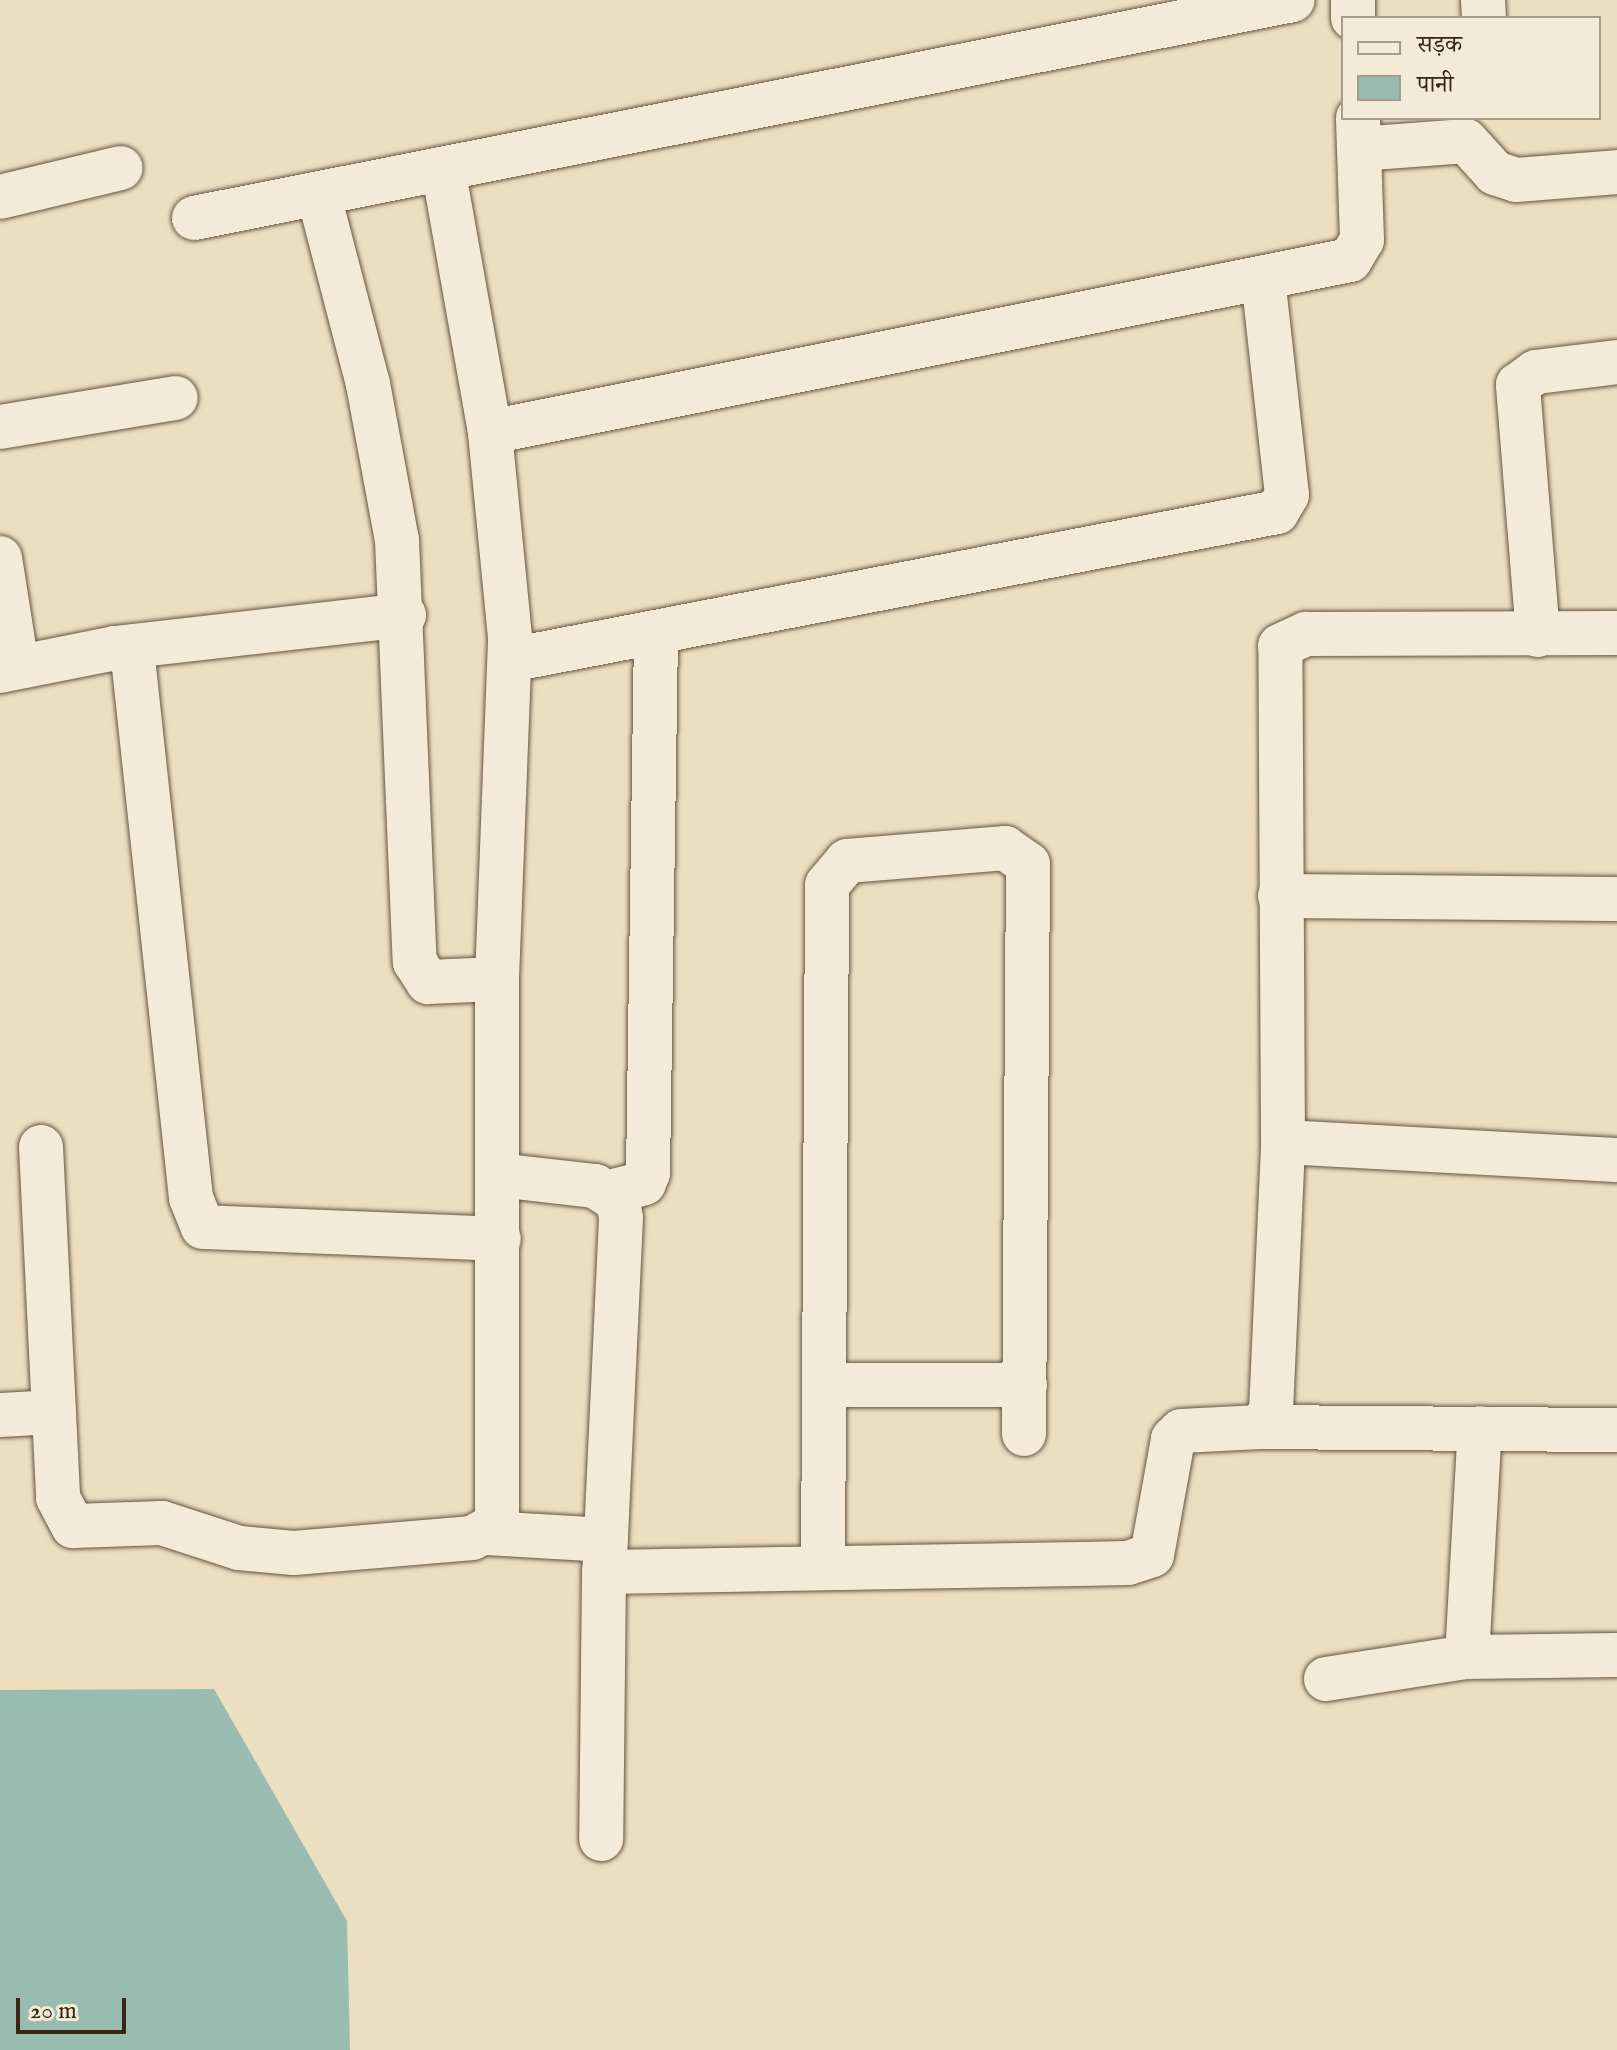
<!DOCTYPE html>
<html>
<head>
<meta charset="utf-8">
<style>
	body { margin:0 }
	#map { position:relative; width:1617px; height:2050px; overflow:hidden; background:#ecdec1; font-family:"IM FELL English","Noto Serif Devanagari",serif }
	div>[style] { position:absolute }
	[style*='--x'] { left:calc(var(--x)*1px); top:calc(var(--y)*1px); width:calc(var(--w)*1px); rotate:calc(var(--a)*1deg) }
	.water>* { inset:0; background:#99bcb1 }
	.roads { filter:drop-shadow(0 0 2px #65543f) drop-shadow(0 0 2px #65543f) }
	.minor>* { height:44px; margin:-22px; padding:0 22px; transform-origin:22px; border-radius:22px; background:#f3ead7 }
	span { translate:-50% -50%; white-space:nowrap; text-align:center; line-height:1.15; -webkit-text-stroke:8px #f3ead7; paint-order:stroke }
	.legend { position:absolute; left:1341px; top:16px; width:260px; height:104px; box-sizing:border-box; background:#f3ead7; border:2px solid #a89c89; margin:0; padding:10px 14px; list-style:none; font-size:24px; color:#382614 }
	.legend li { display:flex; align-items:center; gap:16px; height:40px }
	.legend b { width:40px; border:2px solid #a89c89 }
	.scale { position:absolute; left:16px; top:1998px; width:110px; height:36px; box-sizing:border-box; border:4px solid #382614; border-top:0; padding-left:10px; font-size:24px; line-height:28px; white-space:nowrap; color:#382614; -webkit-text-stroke:6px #f3ead7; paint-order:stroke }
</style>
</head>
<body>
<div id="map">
	<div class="water">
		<i style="clip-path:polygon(214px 1689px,347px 1921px,350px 2050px,0 2050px,0 1690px)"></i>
	</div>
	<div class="roads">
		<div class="minor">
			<i style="--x:1353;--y:0;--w:18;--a:90"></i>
			<i style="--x:1483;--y:0;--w:18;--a:87"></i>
			<i style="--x:1359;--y:149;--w:107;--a:-4.3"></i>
			<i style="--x:1466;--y:141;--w:43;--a:47.8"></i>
			<i style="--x:1495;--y:173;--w:22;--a:18"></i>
			<i style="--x:1516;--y:180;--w:101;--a:-4.5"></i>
			<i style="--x:319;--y:196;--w:194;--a:75.4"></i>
			<i style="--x:368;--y:384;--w:159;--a:79.5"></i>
			<i style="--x:397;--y:540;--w:422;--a:87.6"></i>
			<i style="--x:415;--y:962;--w:24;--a:57"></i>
			<i style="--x:428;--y:982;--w:69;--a:-2.5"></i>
			<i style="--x:0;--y:197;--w:124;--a:-13.5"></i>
			<i style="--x:194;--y:218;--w:1120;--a:-11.22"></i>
			<i style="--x:0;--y:427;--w:178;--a:-9.4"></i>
			<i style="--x:490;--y:432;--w:877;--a:-11.31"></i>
			<i style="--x:1350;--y:260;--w:23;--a:-59"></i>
			<i style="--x:1362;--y:240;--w:122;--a:-91.9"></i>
			<i style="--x:0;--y:558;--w:110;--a:81.1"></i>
			<i style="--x:1538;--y:635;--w:251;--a:-94.6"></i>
			<i style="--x:1518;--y:385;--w:22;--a:-36"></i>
			<i style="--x:1536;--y:372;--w:82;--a:-7"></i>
			<i style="--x:115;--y:648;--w:291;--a:-6.5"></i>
			<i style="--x:510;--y:660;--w:781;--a:-10.92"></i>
			<i style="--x:1277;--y:512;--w:20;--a:-60"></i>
			<i style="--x:1287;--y:495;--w:218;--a:-96.3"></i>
			<i style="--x:0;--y:671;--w:117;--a:-11.3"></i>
			<i style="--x:115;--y:648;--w:21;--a:29"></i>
			<i style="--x:133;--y:658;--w:543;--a:83.87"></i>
			<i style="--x:191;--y:1198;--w:31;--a:68"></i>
			<i style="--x:203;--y:1227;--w:296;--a:2.3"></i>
			<i style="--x:1280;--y:896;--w:337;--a:0.5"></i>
			<i style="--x:1283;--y:1142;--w:334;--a:3.1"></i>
			<i style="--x:41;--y:1147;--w:351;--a:87.2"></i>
			<i style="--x:58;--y:1498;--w:32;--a:62"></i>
			<i style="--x:73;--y:1526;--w:89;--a:-1.9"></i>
			<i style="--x:162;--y:1523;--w:81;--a:18"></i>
			<i style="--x:239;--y:1548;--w:55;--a:5.2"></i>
			<i style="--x:294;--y:1553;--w:179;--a:-4.8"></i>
			<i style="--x:472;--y:1538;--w:29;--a:-29"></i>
			<i style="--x:497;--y:1524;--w:545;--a:-90"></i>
			<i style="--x:497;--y:979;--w:342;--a:-87.8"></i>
			<i style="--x:510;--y:637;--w:206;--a:-95.6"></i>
			<i style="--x:490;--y:432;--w:262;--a:-100.1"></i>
			<i style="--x:498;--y:1175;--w:98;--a:6.5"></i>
			<i style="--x:595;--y:1186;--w:27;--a:33"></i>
			<i style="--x:618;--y:1201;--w:17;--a:80"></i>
			<i style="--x:621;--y:1218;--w:354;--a:92.7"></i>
			<i style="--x:604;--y:1572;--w:267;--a:90.6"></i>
			<i style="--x:609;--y:1192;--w:36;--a:-14"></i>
			<i style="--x:644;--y:1183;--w:11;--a:-68"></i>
			<i style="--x:648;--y:1173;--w:540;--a:-89.15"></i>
			<i style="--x:824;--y:1385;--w:201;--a:0"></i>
			<i style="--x:0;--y:1415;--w:54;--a:-3.2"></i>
			<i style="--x:1260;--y:1427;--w:357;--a:0.5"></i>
			<i style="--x:488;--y:1533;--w:118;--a:3.4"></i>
			<i style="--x:823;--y:1568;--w:683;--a:-89.66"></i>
			<i style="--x:827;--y:885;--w:31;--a:-50"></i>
			<i style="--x:847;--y:861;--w:159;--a:-4.7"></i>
			<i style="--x:1005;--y:848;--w:28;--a:35"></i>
			<i style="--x:1028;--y:864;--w:570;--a:90.4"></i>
			<i style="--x:604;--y:1572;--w:524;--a:-0.98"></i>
			<i style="--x:1128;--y:1563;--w:25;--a:-18"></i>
			<i style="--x:1152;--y:1555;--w:118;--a:-79.7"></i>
			<i style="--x:1173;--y:1439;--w:11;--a:-45"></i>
			<i style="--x:1181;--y:1431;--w:79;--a:-2.9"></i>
			<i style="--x:1260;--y:1427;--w:19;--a:-55"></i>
			<i style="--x:1271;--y:1411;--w:269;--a:-87.4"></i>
			<i style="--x:1283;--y:1142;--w:496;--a:-90.3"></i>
			<i style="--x:1280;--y:646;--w:29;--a:-25"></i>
			<i style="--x:1306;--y:634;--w:311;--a:-0.2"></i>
			<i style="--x:1467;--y:1657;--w:229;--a:-86.8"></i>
			<i style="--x:1326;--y:1679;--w:143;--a:-8.9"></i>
			<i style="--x:1467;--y:1657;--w:150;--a:-0.8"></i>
		</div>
	</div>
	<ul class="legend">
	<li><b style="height:10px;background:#f3ead7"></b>सड़क</li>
	<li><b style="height:22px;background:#99bcb1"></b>पानी</li>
	</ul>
	<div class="scale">20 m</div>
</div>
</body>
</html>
